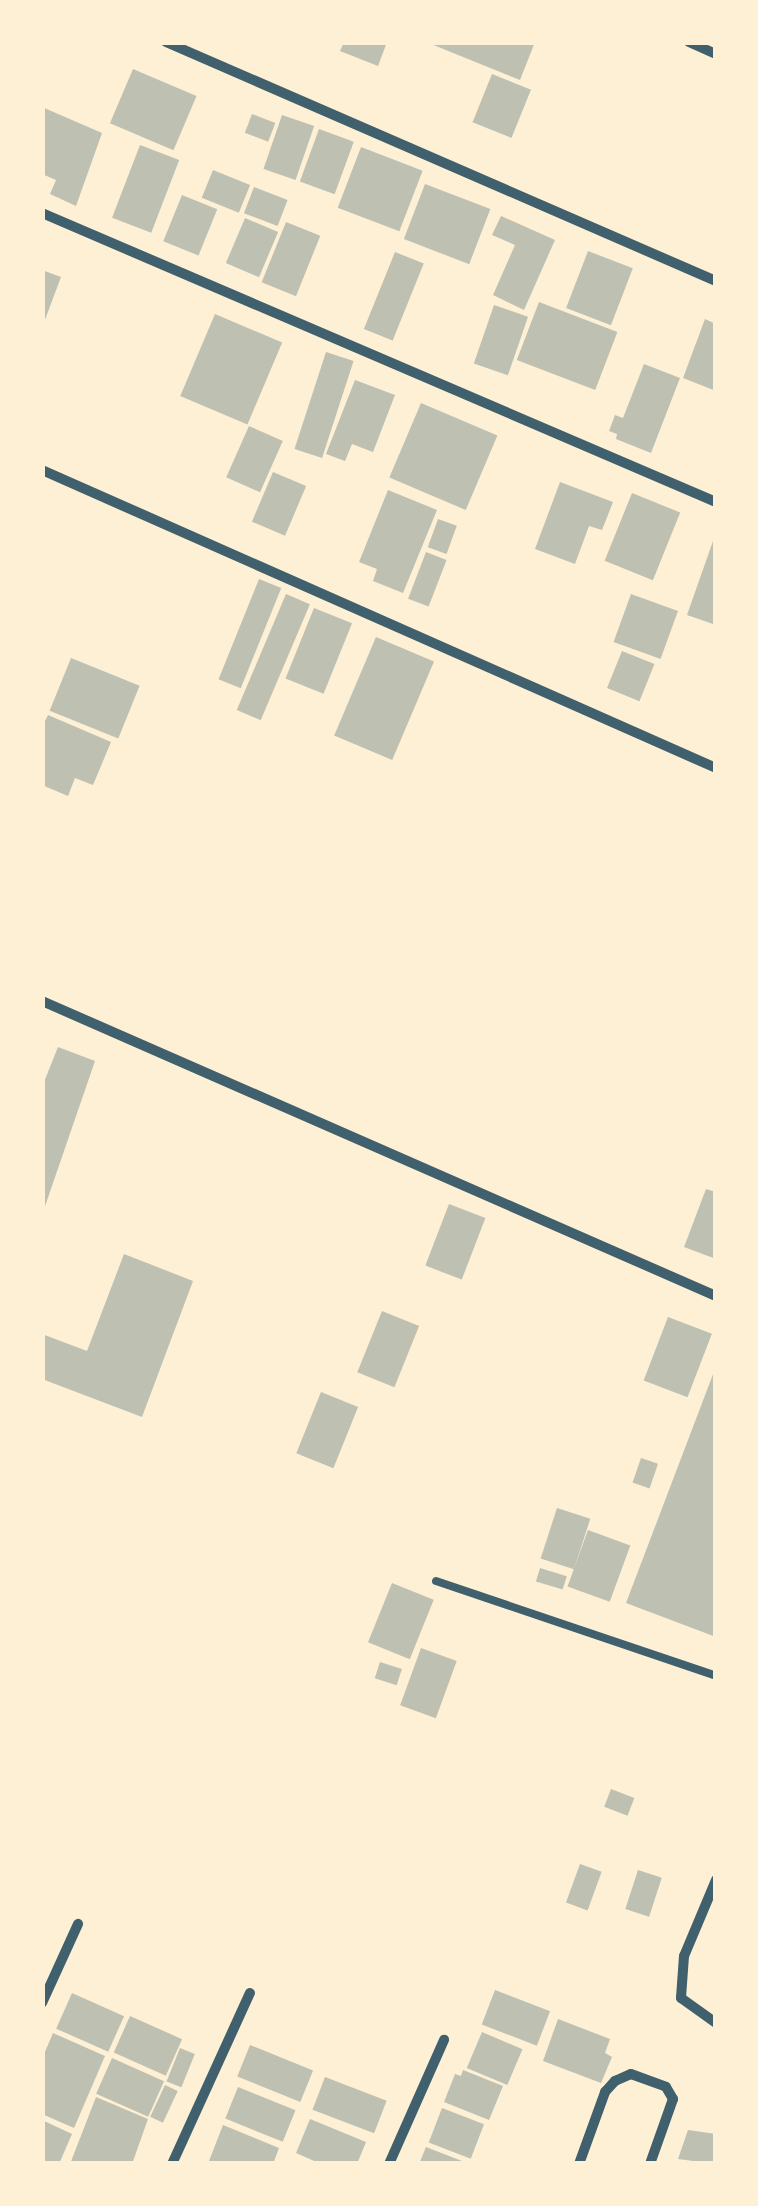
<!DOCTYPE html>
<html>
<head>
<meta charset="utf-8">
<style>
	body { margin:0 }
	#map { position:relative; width:758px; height:2206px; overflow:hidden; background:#fdf0d5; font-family:"Varela Round",sans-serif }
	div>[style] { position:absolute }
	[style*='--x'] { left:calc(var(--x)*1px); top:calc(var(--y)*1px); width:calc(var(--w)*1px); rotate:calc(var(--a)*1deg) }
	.building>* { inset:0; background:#bec0b2; transform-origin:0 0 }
	.service>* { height:8px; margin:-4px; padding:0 4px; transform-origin:4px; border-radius:4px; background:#3f606c }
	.minor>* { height:10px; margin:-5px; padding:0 5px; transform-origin:5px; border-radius:5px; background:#3f606c }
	span { translate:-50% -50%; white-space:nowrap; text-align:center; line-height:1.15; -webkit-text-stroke:8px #fdf0d5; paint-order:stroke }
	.frame { position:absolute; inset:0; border:45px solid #fdf0d5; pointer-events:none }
</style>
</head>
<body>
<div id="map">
	<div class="building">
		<i style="clip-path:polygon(344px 42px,387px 42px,378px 66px,340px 51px)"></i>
		<i style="clip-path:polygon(426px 42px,535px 42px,520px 80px)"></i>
		<i style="left:133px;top:69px;width:69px;height:59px;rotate:23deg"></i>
		<i style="left:492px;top:74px;width:42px;height:52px;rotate:22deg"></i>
		<i style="clip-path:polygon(42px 107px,102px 133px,76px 206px,50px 194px,56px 180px,42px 174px)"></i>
		<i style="left:252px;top:114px;width:25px;height:20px;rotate:21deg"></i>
		<i style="left:282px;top:115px;width:34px;height:57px;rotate:19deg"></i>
		<i style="left:319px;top:129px;width:37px;height:56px;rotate:20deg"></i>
		<i style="left:140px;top:145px;width:42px;height:78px;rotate:21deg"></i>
		<i style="left:361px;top:147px;width:66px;height:65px;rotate:21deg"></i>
		<i style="left:213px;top:170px;width:40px;height:30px;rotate:22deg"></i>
		<i style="left:425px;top:184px;width:70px;height:59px;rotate:21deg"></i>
		<i style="left:254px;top:187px;width:36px;height:28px;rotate:21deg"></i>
		<i style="left:182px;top:195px;width:38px;height:50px;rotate:22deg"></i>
		<i style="clip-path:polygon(501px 216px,555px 240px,524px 310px,493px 295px,515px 245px,492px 235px)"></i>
		<i style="left:245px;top:218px;width:36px;height:49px;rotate:23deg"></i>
		<i style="left:286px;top:222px;width:37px;height:65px;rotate:22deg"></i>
		<i style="left:588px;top:251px;width:48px;height:61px;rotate:21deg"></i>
		<i style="left:395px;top:252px;width:31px;height:83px;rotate:22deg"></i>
		<i style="clip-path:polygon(42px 270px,61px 277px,43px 325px,42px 324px)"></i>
		<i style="left:539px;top:302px;width:84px;height:62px;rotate:21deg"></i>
		<i style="left:494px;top:305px;width:36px;height:62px;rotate:19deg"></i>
		<i style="left:215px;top:314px;width:73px;height:89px;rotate:23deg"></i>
		<i style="clip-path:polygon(705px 319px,716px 324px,716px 391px,683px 378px)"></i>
		<i style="left:326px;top:352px;width:29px;height:102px;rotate:18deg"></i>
		<i style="clip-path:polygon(644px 364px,680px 378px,651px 453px,616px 439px,617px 434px,609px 431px,615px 415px,623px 418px)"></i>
		<i style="clip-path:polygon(355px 380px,395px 395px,373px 452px,352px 444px,345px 461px,326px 454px)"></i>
		<i style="left:421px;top:403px;width:83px;height:81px;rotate:23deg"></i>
		<i style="left:249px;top:426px;width:37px;height:56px;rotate:24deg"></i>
		<i style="left:273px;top:472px;width:36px;height:54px;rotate:23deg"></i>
		<i style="clip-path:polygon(560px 482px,613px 502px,602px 530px,589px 526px,575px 564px,535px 549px)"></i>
		<i style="clip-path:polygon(388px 490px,437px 510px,403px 593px,373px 581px,377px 569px,359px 562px)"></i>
		<i style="left:632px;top:493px;width:52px;height:73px;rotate:22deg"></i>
		<i style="left:438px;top:519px;width:20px;height:30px;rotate:20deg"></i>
		<i style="clip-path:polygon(713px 541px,716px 542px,716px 625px,687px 615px)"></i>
		<i style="left:426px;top:552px;width:22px;height:50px;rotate:21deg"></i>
		<i style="left:259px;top:579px;width:24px;height:108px;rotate:22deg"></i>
		<i style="left:286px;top:594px;width:26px;height:126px;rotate:23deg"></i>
		<i style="left:631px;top:594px;width:50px;height:51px;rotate:20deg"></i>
		<i style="left:314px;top:608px;width:41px;height:76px;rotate:22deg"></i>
		<i style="left:376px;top:637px;width:63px;height:107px;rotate:23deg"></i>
		<i style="left:622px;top:651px;width:35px;height:40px;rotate:22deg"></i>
		<i style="left:71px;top:658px;width:74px;height:57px;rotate:22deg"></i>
		<i style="clip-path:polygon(48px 715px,111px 742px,93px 785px,75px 778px,68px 796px,42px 785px,42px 727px)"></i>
		<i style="clip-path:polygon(58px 1047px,95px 1061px,43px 1212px,42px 1087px)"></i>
		<i style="clip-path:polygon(706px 1189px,716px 1192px,716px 1259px,684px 1247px)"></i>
		<i style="left:449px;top:1204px;width:39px;height:66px;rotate:21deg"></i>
		<i style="clip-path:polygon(124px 1254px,193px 1281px,142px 1417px,42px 1379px,42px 1334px,87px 1351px)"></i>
		<i style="left:382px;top:1311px;width:40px;height:66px;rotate:22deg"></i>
		<i style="left:668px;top:1317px;width:47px;height:68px;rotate:21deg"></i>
		<i style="clip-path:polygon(715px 1369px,716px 1370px,716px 1637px,626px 1603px)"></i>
		<i style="left:321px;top:1392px;width:40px;height:66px;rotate:22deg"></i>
		<i style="left:641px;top:1458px;width:18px;height:26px;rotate:19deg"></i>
		<i style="left:557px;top:1508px;width:35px;height:53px;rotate:18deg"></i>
		<i style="left:588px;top:1530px;width:45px;height:60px;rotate:20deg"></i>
		<i style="left:540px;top:1568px;width:28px;height:14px;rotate:17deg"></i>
		<i style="left:392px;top:1583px;width:45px;height:64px;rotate:22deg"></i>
		<i style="left:421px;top:1648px;width:38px;height:61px;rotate:20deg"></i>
		<i style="left:380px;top:1662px;width:23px;height:17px;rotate:18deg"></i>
		<i style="left:611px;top:1789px;width:25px;height:19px;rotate:21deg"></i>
		<i style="left:580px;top:1864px;width:23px;height:41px;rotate:20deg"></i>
		<i style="left:638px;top:1870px;width:25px;height:41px;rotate:18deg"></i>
		<i style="left:495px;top:1990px;width:59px;height:37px;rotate:21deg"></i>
		<i style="left:72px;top:1993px;width:57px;height:39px;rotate:24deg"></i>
		<i style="left:130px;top:2016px;width:57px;height:40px;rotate:24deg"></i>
		<i style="clip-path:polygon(558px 2019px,610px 2039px,605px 2053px,612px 2057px,601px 2083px,543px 2061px)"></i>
		<i style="left:482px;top:2032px;width:44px;height:39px;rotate:23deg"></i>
		<i style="clip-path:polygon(53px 2033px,105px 2056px,74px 2128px,42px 2114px,42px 2059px)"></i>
		<i style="left:250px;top:2045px;width:68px;height:34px;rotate:22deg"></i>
		<i style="left:180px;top:2048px;width:16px;height:36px;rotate:22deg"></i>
		<i style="left:112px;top:2058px;width:57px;height:39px;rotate:24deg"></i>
		<i style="clip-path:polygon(463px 2070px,503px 2086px,489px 2120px,444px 2102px,455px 2074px,461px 2076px)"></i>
		<i style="left:325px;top:2077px;width:66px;height:35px;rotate:21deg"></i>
		<i style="left:165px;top:2085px;width:14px;height:35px;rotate:25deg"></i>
		<i style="left:238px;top:2087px;width:62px;height:34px;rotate:22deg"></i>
		<i style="clip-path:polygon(96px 2097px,148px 2119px,132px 2164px,70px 2164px)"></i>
		<i style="left:442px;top:2108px;width:45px;height:37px;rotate:21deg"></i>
		<i style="clip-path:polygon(310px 2119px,366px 2142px,357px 2164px,321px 2164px,296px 2153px)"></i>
		<i style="clip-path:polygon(42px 2120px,72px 2134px,59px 2164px,42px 2164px)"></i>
		<i style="clip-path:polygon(223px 2125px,279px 2148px,273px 2164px,209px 2161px)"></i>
		<i style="clip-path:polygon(688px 2130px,716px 2134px,716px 2164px,678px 2159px)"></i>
		<i style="clip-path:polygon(426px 2147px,467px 2163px,467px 2164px,419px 2164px)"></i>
	</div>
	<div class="service">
		<i style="--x:436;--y:1581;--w:296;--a:18.7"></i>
	</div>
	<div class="minor">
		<i style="--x:166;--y:42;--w:600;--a:23.49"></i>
		<i style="--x:689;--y:42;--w:30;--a:24"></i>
		<i style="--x:42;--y:213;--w:733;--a:23.21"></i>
		<i style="--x:42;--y:470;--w:737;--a:23.85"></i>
		<i style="--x:42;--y:1001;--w:736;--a:23.64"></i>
		<i style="--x:716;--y:1880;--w:82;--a:112.8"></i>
		<i style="--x:684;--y:1956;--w:42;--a:94.1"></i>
		<i style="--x:681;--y:1998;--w:43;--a:35.5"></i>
		<i style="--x:42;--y:2003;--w:87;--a:-65.5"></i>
		<i style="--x:172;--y:2164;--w:188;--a:-65.5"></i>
		<i style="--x:389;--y:2164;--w:136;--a:-66.1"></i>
		<i style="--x:579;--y:2164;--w:77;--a:-70.1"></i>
		<i style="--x:605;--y:2092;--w:15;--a:-48"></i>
		<i style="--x:615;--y:2081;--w:17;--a:-24"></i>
		<i style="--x:631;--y:2074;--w:37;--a:20"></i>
		<i style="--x:666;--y:2087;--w:14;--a:60"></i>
		<i style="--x:673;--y:2099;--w:69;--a:109.5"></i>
	</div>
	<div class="frame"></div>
</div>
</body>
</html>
